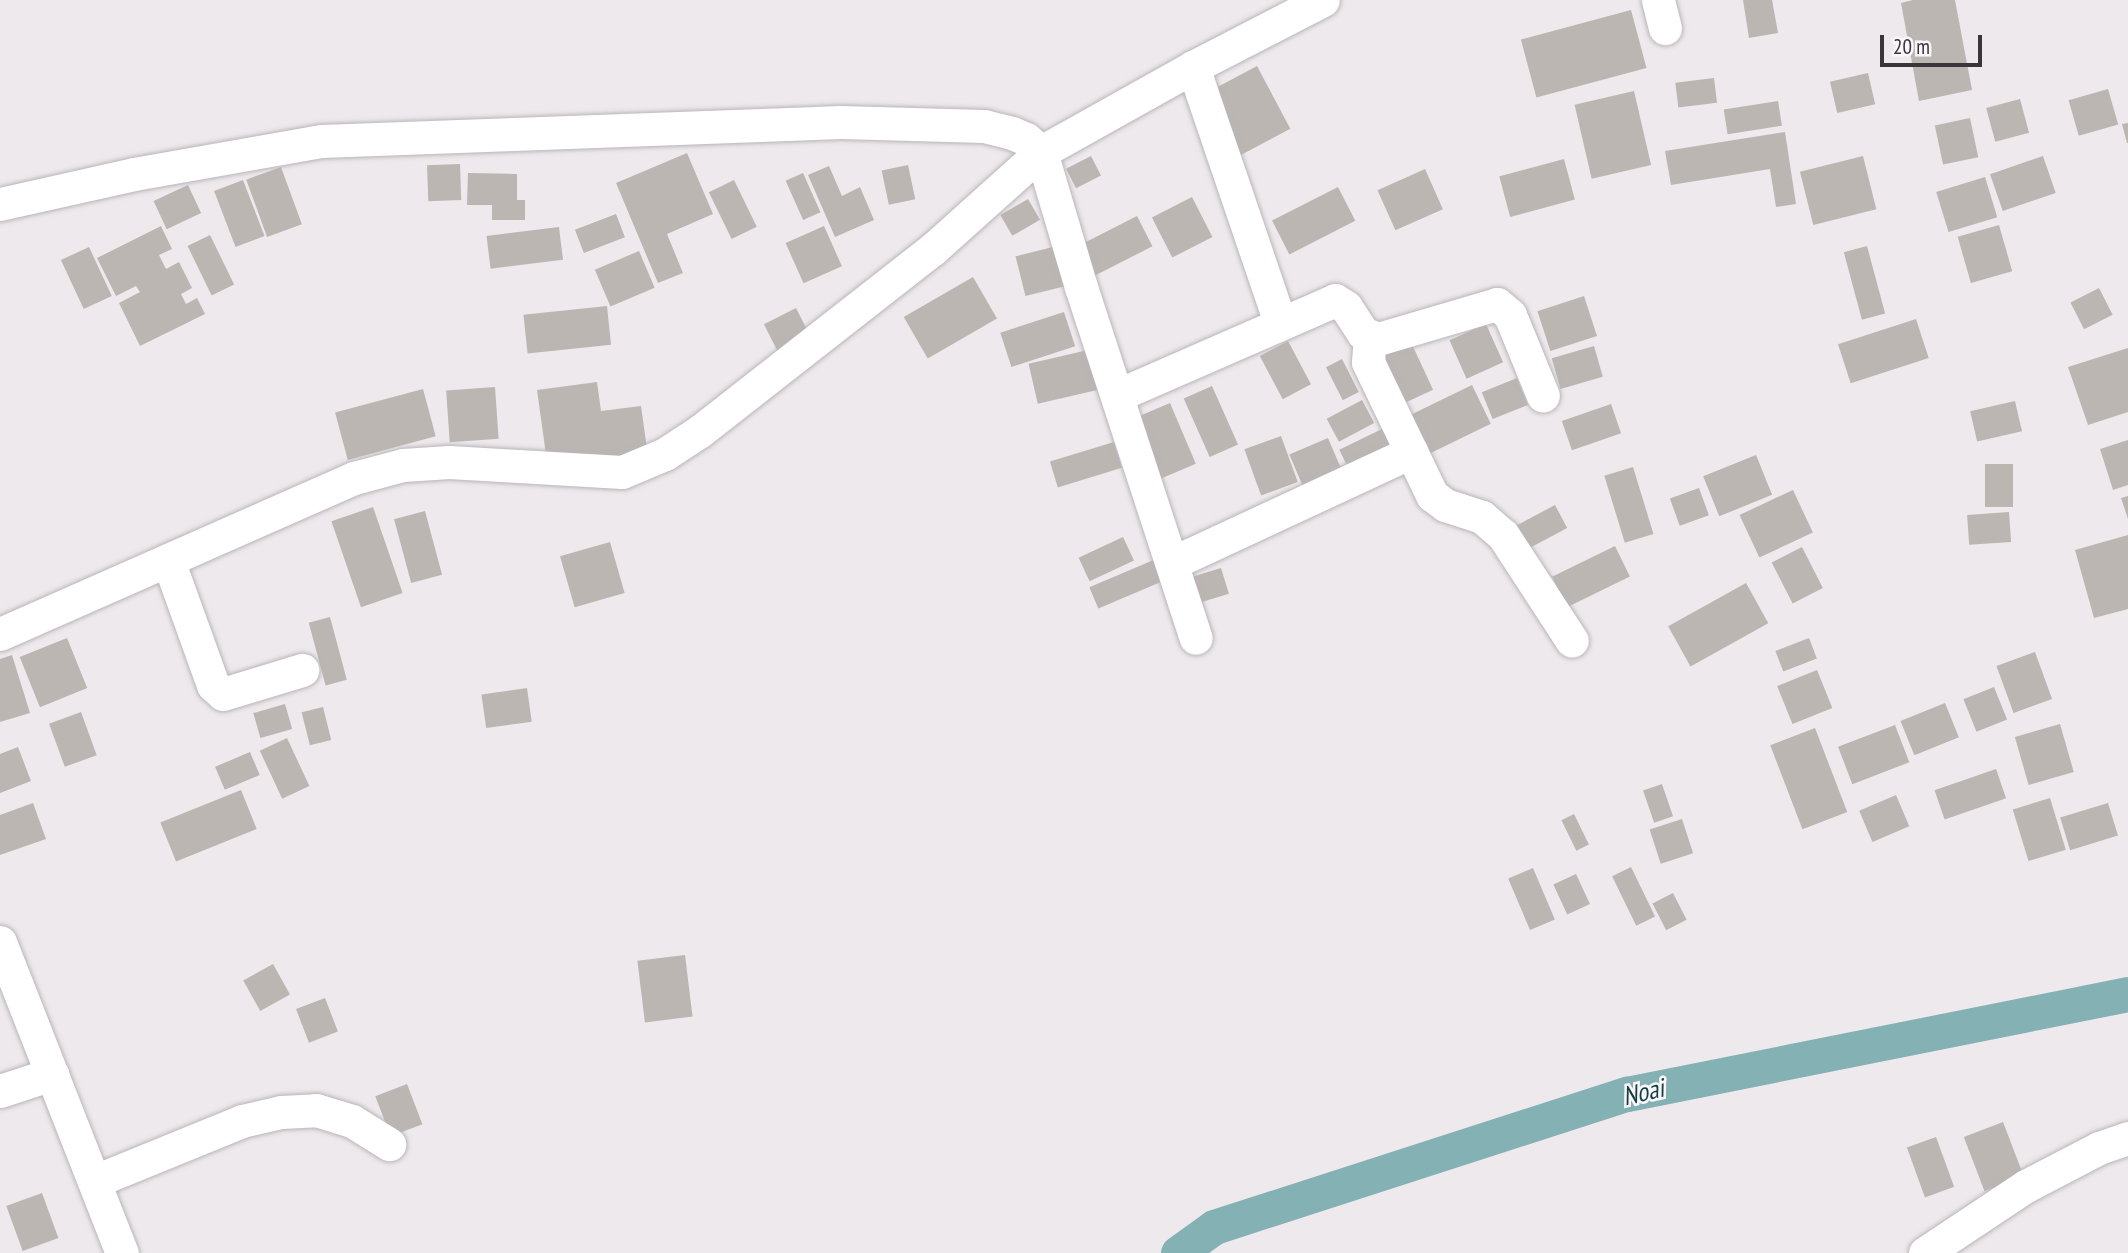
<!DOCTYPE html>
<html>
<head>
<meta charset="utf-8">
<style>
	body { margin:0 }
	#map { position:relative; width:2128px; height:1253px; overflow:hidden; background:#eee9ed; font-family:"PT Sans Narrow",sans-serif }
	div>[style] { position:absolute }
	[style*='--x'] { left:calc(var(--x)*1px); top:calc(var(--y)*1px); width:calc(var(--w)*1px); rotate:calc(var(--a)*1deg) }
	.canal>* { height:35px; margin:-17.5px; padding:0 17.5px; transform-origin:17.5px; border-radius:17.5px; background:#84b1b4 }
	.building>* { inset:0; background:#bbb6b2; transform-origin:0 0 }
	.roads { filter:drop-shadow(0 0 2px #b9b5b9) drop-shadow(0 0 2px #b9b5b9) }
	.minor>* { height:33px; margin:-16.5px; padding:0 16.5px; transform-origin:16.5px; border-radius:16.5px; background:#fff }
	span { translate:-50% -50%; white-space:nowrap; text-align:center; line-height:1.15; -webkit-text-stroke:5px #fbf6fb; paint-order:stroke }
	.water-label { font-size:26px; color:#133e42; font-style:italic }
	.scale { position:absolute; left:1880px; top:35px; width:102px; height:32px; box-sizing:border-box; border:4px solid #383638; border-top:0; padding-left:9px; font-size:21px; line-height:24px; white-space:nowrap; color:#383638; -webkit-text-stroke:5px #fbf6fb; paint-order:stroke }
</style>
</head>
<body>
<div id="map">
	<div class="canal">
		<i style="--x:1178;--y:1253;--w:44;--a:-35.8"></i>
		<i style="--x:1214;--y:1227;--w:434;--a:-17.9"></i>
		<i style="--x:1627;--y:1094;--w:511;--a:-11.29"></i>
	</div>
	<div class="building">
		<i style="clip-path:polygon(1743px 0,1772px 0,1778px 33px,1749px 38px)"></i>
		<i style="clip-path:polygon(1913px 0,1955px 0,1972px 90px,1919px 101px,1901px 3px)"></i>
		<i style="left:1631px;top:10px;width:60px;height:114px;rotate:75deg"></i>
		<i style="left:1257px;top:66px;width:71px;height:58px;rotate:62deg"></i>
		<i style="left:1868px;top:73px;width:32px;height:39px;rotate:77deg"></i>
		<i style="left:1714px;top:78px;width:25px;height:39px;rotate:83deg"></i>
		<i style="left:2108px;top:89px;width:37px;height:41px;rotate:74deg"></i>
		<i style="left:1634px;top:91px;width:76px;height:61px;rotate:77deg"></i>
		<i style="left:2020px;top:99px;width:35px;height:35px;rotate:75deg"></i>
		<i style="left:1778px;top:101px;width:25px;height:55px;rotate:81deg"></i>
		<i style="left:1970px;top:118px;width:40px;height:36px;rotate:78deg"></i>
		<i style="clip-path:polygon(2128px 123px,2128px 143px,2127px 143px,2122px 124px)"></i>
		<i style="clip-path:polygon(1785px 132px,1796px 204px,1776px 207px,1770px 169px,1671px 185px,1665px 151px)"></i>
		<i style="clip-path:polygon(687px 153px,713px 214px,667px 234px,683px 273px,658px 283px,616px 183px)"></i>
		<i style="left:1091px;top:156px;width:22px;height:28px;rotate:63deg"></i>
		<i style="left:1863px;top:156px;width:55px;height:65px;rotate:76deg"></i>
		<i style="left:2043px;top:156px;width:39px;height:56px;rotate:71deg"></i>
		<i style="left:1564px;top:159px;width:42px;height:67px;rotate:75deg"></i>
		<i style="left:460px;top:164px;width:36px;height:33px;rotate:88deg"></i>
		<i style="left:908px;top:165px;width:35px;height:27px;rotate:78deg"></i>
		<i style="clip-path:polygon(829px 166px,842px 196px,860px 187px,874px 220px,835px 237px,808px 175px)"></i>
		<i style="left:281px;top:167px;width:61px;height:37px;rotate:70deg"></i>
		<i style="left:1425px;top:169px;width:44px;height:52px;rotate:66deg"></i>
		<i style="clip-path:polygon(468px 173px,517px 174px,517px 200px,525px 200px,525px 220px,492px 220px,492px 205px,467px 205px)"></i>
		<i style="left:803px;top:173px;width:43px;height:19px;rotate:66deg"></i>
		<i style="left:1985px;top:177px;width:42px;height:51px;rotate:73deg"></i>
		<i style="left:243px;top:180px;width:60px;height:31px;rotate:69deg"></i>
		<i style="left:734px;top:180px;width:52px;height:28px;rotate:64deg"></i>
		<i style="left:188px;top:185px;width:31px;height:38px;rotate:65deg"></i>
		<i style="left:1338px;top:187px;width:38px;height:74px;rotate:63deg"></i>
		<i style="left:1192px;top:197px;width:45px;height:45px;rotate:63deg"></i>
		<i style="left:1028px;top:199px;width:24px;height:32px;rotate:60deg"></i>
		<i style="left:616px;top:214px;width:25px;height:44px;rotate:69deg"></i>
		<i style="left:1137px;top:216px;width:34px;height:70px;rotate:63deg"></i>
		<i style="left:1999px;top:225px;width:48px;height:43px;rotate:74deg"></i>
		<i style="clip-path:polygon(161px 226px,172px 249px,159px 255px,166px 269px,179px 262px,192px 288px,181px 294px,186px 304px,197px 298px,205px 314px,140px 346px,119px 303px,140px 292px,136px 286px,116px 296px,97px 258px)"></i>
		<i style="left:824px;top:226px;width:44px;height:42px;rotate:66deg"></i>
		<i style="left:559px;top:227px;width:33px;height:73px;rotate:83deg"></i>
		<i style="left:210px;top:235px;width:55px;height:25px;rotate:64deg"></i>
		<i style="left:1065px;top:244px;width:41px;height:51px;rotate:76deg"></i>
		<i style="left:1867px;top:246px;width:70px;height:24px;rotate:75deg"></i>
		<i style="left:89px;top:247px;width:54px;height:31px;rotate:65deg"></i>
		<i style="left:639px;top:251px;width:40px;height:48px;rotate:67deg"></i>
		<i style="left:973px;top:277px;width:48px;height:80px;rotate:60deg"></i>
		<i style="left:2099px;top:288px;width:30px;height:32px;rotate:63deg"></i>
		<i style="left:1584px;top:296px;width:42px;height:49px;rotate:72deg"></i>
		<i style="left:607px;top:306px;width:39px;height:84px;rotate:84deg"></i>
		<i style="left:796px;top:308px;width:36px;height:36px;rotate:63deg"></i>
		<i style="left:1064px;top:312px;width:36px;height:67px;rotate:72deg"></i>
		<i style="left:1916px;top:319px;width:41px;height:82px;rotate:72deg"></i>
		<i style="left:1486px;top:324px;width:42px;height:40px;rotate:66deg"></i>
		<i style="left:1409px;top:338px;width:57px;height:31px;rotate:65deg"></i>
		<i style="left:1288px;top:341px;width:49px;height:32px;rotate:62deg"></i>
		<i style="left:1594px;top:346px;width:32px;height:44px;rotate:74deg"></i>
		<i style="clip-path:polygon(2128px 348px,2128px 412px,2088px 425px,2068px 367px)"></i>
		<i style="left:1088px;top:350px;width:41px;height:61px;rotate:77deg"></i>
		<i style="left:1342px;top:359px;width:37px;height:18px;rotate:63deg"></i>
		<i style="left:1517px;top:378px;width:29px;height:38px;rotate:68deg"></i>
		<i style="clip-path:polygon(597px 382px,601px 411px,641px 406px,647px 449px,626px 467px,547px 462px,537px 390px)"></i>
		<i style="left:1472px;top:385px;width:43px;height:68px;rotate:64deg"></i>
		<i style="left:1212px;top:386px;width:64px;height:31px;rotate:66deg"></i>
		<i style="left:495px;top:387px;width:52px;height:49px;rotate:86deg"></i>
		<i style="left:423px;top:389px;width:49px;height:91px;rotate:75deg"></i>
		<i style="left:1362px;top:400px;width:26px;height:40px;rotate:62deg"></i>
		<i style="left:2015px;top:401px;width:31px;height:46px;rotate:77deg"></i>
		<i style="left:1170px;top:403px;width:66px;height:44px;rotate:67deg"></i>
		<i style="left:1611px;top:404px;width:31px;height:52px;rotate:71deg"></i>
		<i style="left:1386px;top:427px;width:32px;height:52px;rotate:64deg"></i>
		<i style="left:1281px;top:436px;width:49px;height:39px;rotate:70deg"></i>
		<i style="left:1328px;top:438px;width:46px;height:42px;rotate:67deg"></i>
		<i style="clip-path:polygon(2128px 440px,2128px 485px,2113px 490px,2100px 449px)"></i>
		<i style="left:1114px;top:442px;width:27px;height:67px;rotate:73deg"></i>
		<i style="left:1756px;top:455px;width:43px;height:57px;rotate:68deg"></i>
		<i style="left:1985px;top:464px;width:28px;height:43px"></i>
		<i style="left:1633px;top:467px;width:70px;height:30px;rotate:73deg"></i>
		<i style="left:1699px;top:488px;width:29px;height:31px;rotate:70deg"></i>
		<i style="left:1793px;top:490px;width:47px;height:59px;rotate:65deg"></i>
		<i style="clip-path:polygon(2128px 496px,2128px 519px,2121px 498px)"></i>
		<i style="left:1555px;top:505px;width:26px;height:50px;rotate:62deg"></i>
		<i style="left:373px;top:507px;width:91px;height:44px;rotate:71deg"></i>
		<i style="left:425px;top:511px;width:66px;height:32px;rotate:75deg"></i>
		<i style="left:2009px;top:512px;width:30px;height:42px;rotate:86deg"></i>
		<i style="clip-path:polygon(2128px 535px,2128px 609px,2094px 618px,2075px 550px)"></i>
		<i style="left:1123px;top:537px;width:26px;height:49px;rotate:65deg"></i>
		<i style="left:610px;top:542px;width:53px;height:52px;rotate:74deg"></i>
		<i style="left:1615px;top:546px;width:34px;height:70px;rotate:64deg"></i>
		<i style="left:1802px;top:547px;width:46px;height:34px;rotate:63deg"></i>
		<i style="left:1163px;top:556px;width:23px;height:80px;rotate:67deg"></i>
		<i style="left:1221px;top:568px;width:27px;height:41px;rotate:73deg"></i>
		<i style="left:1746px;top:583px;width:46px;height:89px;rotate:61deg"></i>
		<i style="left:330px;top:617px;width:65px;height:22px;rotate:75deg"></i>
		<i style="left:67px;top:638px;width:54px;height:51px;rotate:68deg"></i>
		<i style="left:1809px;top:638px;width:22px;height:36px;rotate:69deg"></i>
		<i style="left:2035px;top:652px;width:50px;height:41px;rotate:70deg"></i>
		<i style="clip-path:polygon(12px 655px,30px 713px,0 722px,0 659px)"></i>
		<i style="left:1817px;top:670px;width:41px;height:43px;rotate:68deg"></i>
		<i style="left:1994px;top:687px;width:35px;height:33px;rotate:68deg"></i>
		<i style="left:527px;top:688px;width:34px;height:46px;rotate:82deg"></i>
		<i style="left:1945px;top:703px;width:37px;height:48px;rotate:68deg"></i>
		<i style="left:285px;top:704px;width:26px;height:33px;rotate:74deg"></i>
		<i style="left:323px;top:707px;width:34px;height:22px;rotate:76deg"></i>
		<i style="left:81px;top:712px;width:46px;height:34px;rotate:70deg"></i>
		<i style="left:2060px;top:724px;width:50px;height:47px;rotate:74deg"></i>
		<i style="left:1895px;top:725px;width:40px;height:61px;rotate:69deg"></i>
		<i style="left:1815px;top:728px;width:90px;height:48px;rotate:69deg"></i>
		<i style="left:287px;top:738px;width:53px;height:30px;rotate:65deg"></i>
		<i style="clip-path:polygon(18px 747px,31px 781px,0 793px,0 754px)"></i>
		<i style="left:250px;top:752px;width:25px;height:38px;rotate:67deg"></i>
		<i style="left:1996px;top:769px;width:31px;height:65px;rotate:71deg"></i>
		<i style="left:1662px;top:784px;width:34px;height:20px;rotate:71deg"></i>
		<i style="left:241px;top:790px;width:42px;height:87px;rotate:68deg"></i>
		<i style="left:1896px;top:795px;width:34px;height:40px;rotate:67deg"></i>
		<i style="left:2050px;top:798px;width:54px;height:39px;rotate:73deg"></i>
		<i style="clip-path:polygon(33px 803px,46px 839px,0 855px,0 815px)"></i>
		<i style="left:2108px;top:803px;width:34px;height:50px;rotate:73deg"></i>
		<i style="left:1574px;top:814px;width:34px;height:14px;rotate:64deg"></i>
		<i style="left:1682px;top:819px;width:36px;height:34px;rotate:72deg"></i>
		<i style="left:1631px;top:867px;width:55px;height:21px;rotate:64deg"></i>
		<i style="left:1533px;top:868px;width:56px;height:27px;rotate:67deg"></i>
		<i style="left:1576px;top:874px;width:33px;height:25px;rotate:65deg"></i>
		<i style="left:1673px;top:893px;width:30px;height:23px;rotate:63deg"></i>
		<i style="left:685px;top:955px;width:62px;height:48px;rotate:83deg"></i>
		<i style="left:273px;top:964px;width:35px;height:34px;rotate:61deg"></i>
		<i style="left:325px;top:998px;width:36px;height:31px;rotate:69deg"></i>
		<i style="left:407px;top:1084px;width:43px;height:34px;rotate:69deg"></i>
		<i style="left:2003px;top:1122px;width:58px;height:42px;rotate:69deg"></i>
		<i style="left:1936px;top:1137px;width:53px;height:31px;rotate:70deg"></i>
		<i style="left:42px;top:1193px;width:48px;height:38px;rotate:70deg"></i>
	</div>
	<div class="roads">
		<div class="minor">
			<i style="--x:1658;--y:0;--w:29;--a:76"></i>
			<i style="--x:1193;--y:67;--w:270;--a:71.2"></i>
			<i style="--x:0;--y:204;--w:137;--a:-12.6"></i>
			<i style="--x:134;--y:174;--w:190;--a:-10"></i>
			<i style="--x:321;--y:141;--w:520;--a:-2.09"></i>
			<i style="--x:841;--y:122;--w:143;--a:1.6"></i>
			<i style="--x:984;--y:126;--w:29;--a:14"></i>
			<i style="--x:1012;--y:133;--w:15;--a:23"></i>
			<i style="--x:1026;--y:139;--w:20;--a:41"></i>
			<i style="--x:1041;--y:152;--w:141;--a:73.5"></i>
			<i style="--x:1081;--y:287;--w:369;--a:71.9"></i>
			<i style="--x:1370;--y:338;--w:24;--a:95"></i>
			<i style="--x:1368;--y:362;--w:148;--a:64.3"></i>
			<i style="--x:1432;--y:495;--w:16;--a:38"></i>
			<i style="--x:1445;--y:505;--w:39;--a:18"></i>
			<i style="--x:1482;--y:517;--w:28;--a:41"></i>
			<i style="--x:1503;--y:535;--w:126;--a:56.9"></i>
			<i style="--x:1118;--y:395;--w:237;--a:-23.6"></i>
			<i style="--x:1335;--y:300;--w:13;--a:32"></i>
			<i style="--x:1346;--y:307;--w:31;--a:57"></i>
			<i style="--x:1363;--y:333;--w:16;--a:22"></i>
			<i style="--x:1378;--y:339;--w:124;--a:-16.4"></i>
			<i style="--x:1497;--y:304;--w:17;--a:40"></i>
			<i style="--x:1510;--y:315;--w:87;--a:67.8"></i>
			<i style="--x:168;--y:560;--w:133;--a:70.2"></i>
			<i style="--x:213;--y:685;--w:13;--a:42"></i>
			<i style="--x:223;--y:694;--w:83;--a:-16.9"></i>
			<i style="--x:1172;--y:563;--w:264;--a:-24.9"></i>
			<i style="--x:0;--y:634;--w:387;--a:-23.8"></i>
			<i style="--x:354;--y:478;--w:51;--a:-14.9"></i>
			<i style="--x:403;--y:465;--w:46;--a:-3.7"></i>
			<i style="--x:449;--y:462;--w:173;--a:3.3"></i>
			<i style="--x:622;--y:472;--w:47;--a:-22.7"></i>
			<i style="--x:665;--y:454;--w:42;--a:-33.3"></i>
			<i style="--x:700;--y:431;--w:296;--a:-38"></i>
			<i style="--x:933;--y:249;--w:145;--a:-41.9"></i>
			<i style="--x:1041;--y:152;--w:174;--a:-29.2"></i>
			<i style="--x:1193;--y:67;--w:146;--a:-27.3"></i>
			<i style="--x:0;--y:942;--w:334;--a:68.6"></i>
			<i style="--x:0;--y:1091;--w:55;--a:-18.1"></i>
			<i style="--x:95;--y:1181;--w:159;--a:-22.2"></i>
			<i style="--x:242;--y:1121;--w:40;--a:-13"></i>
			<i style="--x:281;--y:1112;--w:35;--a:-3"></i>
			<i style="--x:316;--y:1110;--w:38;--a:17"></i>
			<i style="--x:352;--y:1121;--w:44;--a:31.9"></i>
			<i style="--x:1925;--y:1253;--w:121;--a:-33.6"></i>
			<i style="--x:2026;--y:1186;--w:82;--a:-27.5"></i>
			<i style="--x:2099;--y:1148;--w:31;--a:-19"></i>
		</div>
	</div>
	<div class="water-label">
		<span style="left:1643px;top:1092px;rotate:-13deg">Noai</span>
	</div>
	<div class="scale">20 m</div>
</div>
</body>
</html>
